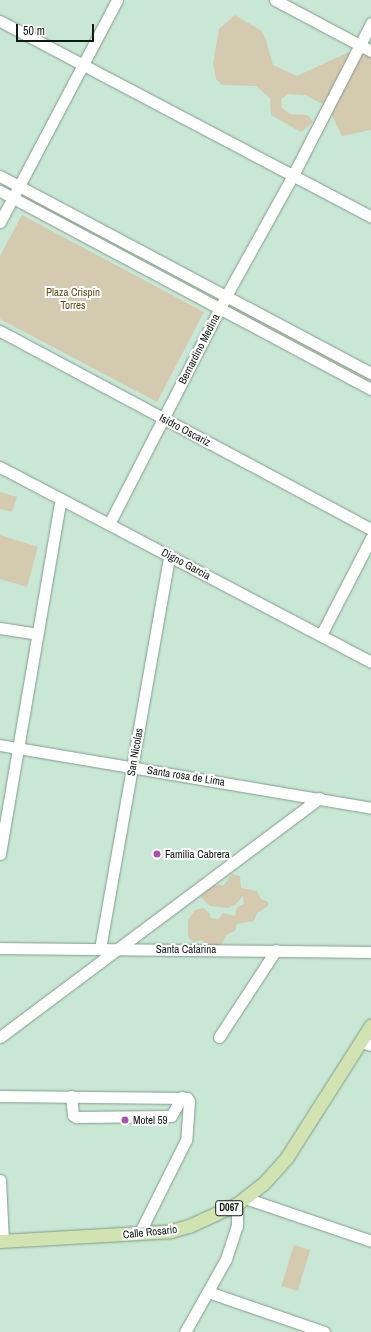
<!DOCTYPE html>
<html>
<head>
<meta charset="utf-8">
<style>
	body { margin:0 }
	#map { position:relative; width:371px; height:1332px; overflow:hidden; background:#c9e7d5; font-family:"Archivo Narrow",sans-serif }
	div>[style] { position:absolute }
	[style*='--x'] { left:calc(var(--x)*1px); top:calc(var(--y)*1px); width:calc(var(--w)*1px); rotate:calc(var(--a)*1deg) }
	.green>* { inset:0; background:#d3cab0; transform-origin:0 0 }
	.roads { filter:drop-shadow(0 0 1px #819d8c) drop-shadow(0 0 1px #819d8c) }
	.minor>* { height:11px; margin:-5.5px; padding:0 5.5px; transform-origin:5.5px; border-radius:5.5px; background:#fff }
	.major>* { height:13px; margin:-6.5px; padding:0 6.5px; transform-origin:6.5px; border-radius:6.5px; background:#d1e3b1 }
	.dots>* { width:11px; height:11px; translate:-50% -50%; box-sizing:border-box; border:2px solid #fff; border-radius:50% }
	span { translate:-50% -50%; white-space:nowrap; text-align:center; line-height:1.15; -webkit-text-stroke:4px #fff; paint-order:stroke }
	.shield-label span { padding:1px 3px; background:#fff; border:1px solid; border-radius:3px; -webkit-text-stroke-width:0 }
	.shield-label { font-size:10px; color:#101a14; font-weight:700 }
	.park-label { font-size:11px; color:#604f18 }
	.street-label { font-size:11px; color:#101a14 }
	.poi-label { font-size:11px; color:#101a14 }
	.left { translate:0 -50%; text-align:left }
	.scale { position:absolute; left:16px; top:24px; width:78px; height:18px; box-sizing:border-box; border:2px solid #101a14; border-top:0; padding-left:5px; font-size:12px; line-height:14px; white-space:nowrap; color:#101a14; -webkit-text-stroke:3px #fff; paint-order:stroke }
</style>
</head>
<body>
<div id="map">
	<div class="green">
		<i style="clip-path:polygon(235px 15px,260px 30px,265px 37px,273px 65px,297px 76px,349px 52px,371px 56px,371px 130px,342px 136px,328px 107px,305px 95px,288px 94px,281px 99px,282px 108px,290px 114px,308px 115px,313px 122px,301px 132px,271px 115px,270px 98px,256px 86px,222px 85px,216px 79px,213px 63px,219px 29px)"></i>
		<i style="clip-path:polygon(25px 195px,213px 295px,25px 198px)"></i>
		<i style="clip-path:polygon(22px 215px,204px 312px,157px 402px,0 319px,0 256px)"></i>
		<i style="left:231px;top:304px;width:158px;height:3px;rotate:28deg"></i>
		<i style="clip-path:polygon(0 492px,17px 497px,12px 512px,0 509px)"></i>
		<i style="clip-path:polygon(0 535px,38px 547px,27px 587px,0 579px)"></i>
		<i style="clip-path:polygon(232px 874px,240px 876px,241px 888px,257px 891px,261px 899px,268px 902px,268px 906px,257px 913px,254px 921px,237px 924px,235px 931px,228px 934px,219px 947px,208px 947px,202px 940px,193px 942px,188px 937px,188px 920px,195px 910px,204px 908px,210px 914px,210px 918px,218px 919px,223px 913px,235px 916px,237px 907px,244px 904px,243px 896px,235px 905px,228px 908px,210px 906px,201px 897px,202px 892px,212px 885px,224px 885px)"></i>
		<i style="left:294px;top:1245px;width:17px;height:43px;rotate:17deg"></i>
	</div>
	<div class="roads">
		<div class="minor">
			<i style="--x:275;--y:0;--w:109;--a:28"></i>
			<i style="--x:0;--y:21;--w:420;--a:27.8"></i>
			<i style="--x:0;--y:176;--w:420;--a:28"></i>
			<i style="--x:0;--y:191;--w:421;--a:28.1"></i>
			<i style="--x:0;--y:222;--w:251;--a:-62.2"></i>
			<i style="--x:0;--y:331;--w:421;--a:28.1"></i>
			<i style="--x:0;--y:467;--w:419;--a:27.7"></i>
			<i style="--x:109;--y:524;--w:256;--a:-62.8"></i>
			<i style="--x:226;--y:296;--w:138;--a:-61"></i>
			<i style="--x:293;--y:175;--w:171;--a:-62.8"></i>
			<i style="--x:0;--y:628;--w:37;--a:9"></i>
			<i style="--x:321;--y:635;--w:109;--a:-62.7"></i>
			<i style="--x:0;--y:745;--w:376;--a:9.6"></i>
			<i style="--x:0;--y:854;--w:360;--a:-80.3"></i>
			<i style="--x:0;--y:948;--w:371;--a:0.6"></i>
			<i style="--x:100;--y:949;--w:399;--a:-80"></i>
			<i style="--x:0;--y:1037;--w:399;--a:-36.8"></i>
			<i style="--x:219;--y:1037;--w:104;--a:-56.8"></i>
			<i style="--x:361;--y:1042;--w:10;--a:17"></i>
			<i style="--x:0;--y:1096;--w:187;--a:0.6"></i>
			<i style="--x:187;--y:1098;--w:4;--a:56"></i>
			<i style="--x:189;--y:1101;--w:39;--a:94"></i>
			<i style="--x:186;--y:1140;--w:105;--a:116.6"></i>
			<i style="--x:71;--y:1096;--w:19;--a:84"></i>
			<i style="--x:73;--y:1115;--w:4;--a:34"></i>
			<i style="--x:76;--y:1117;--w:95;--a:-0.6"></i>
			<i style="--x:171;--y:1116;--w:22;--a:-60"></i>
			<i style="--x:0;--y:1180;--w:61;--a:87.2"></i>
			<i style="--x:245;--y:1198;--w:133;--a:18.8"></i>
			<i style="--x:208;--y:1292;--w:123;--a:19"></i>
			<i style="--x:185;--y:1332;--w:84;--a:-60.7"></i>
			<i style="--x:226;--y:1259;--w:35;--a:-72"></i>
			<i style="--x:237;--y:1226;--w:22;--a:-90"></i>
		</div>
		<div class="major">
			<i style="--x:0;--y:1241;--w:171;--a:-3.3"></i>
			<i style="--x:171;--y:1231;--w:19;--a:-16"></i>
			<i style="--x:189;--y:1226;--w:53;--a:-24.6"></i>
			<i style="--x:237;--y:1204;--w:33;--a:-38"></i>
			<i style="--x:263;--y:1184;--w:36;--a:-48"></i>
			<i style="--x:287;--y:1157;--w:156;--a:-57.5"></i>
		</div>
	</div>
	<div class="dots">
		<i style="left:157px;top:854px;background:#b04db3"></i>
		<i style="left:125px;top:1120px;background:#b04db3"></i>
	</div>
	<div class="shield-label">
		<span style="left:229px;top:1208px">D067</span>
	</div>
	<div class="park-label">
		<span style="left:73px;top:299px">Plaza Crispín<br>Torres</span>
	</div>
	<div class="street-label">
		<span style="left:199px;top:349px;rotate:-63deg">Bernardino Medina</span>
		<span style="left:185px;top:430px;rotate:28deg">Isidro Oscariz</span>
		<span style="left:186px;top:564px;rotate:28deg">Digno Garcia</span>
		<span style="left:135px;top:752px;rotate:-80deg">San Nicolas</span>
		<span style="left:186px;top:776px;rotate:9deg">Santa rosa de Lima</span>
		<span style="left:186px;top:949px">Santa Catarina</span>
		<span style="left:150px;top:1232px;rotate:-6deg">Calle Rosario</span>
	</div>
	<div class="poi-label">
		<span class="left" style="left:165px;top:854px">Familia Cabrera</span>
		<span class="left" style="left:133px;top:1120px">Motel 59</span>
	</div>
	<div class="scale">50 m</div>
</div>
</body>
</html>
